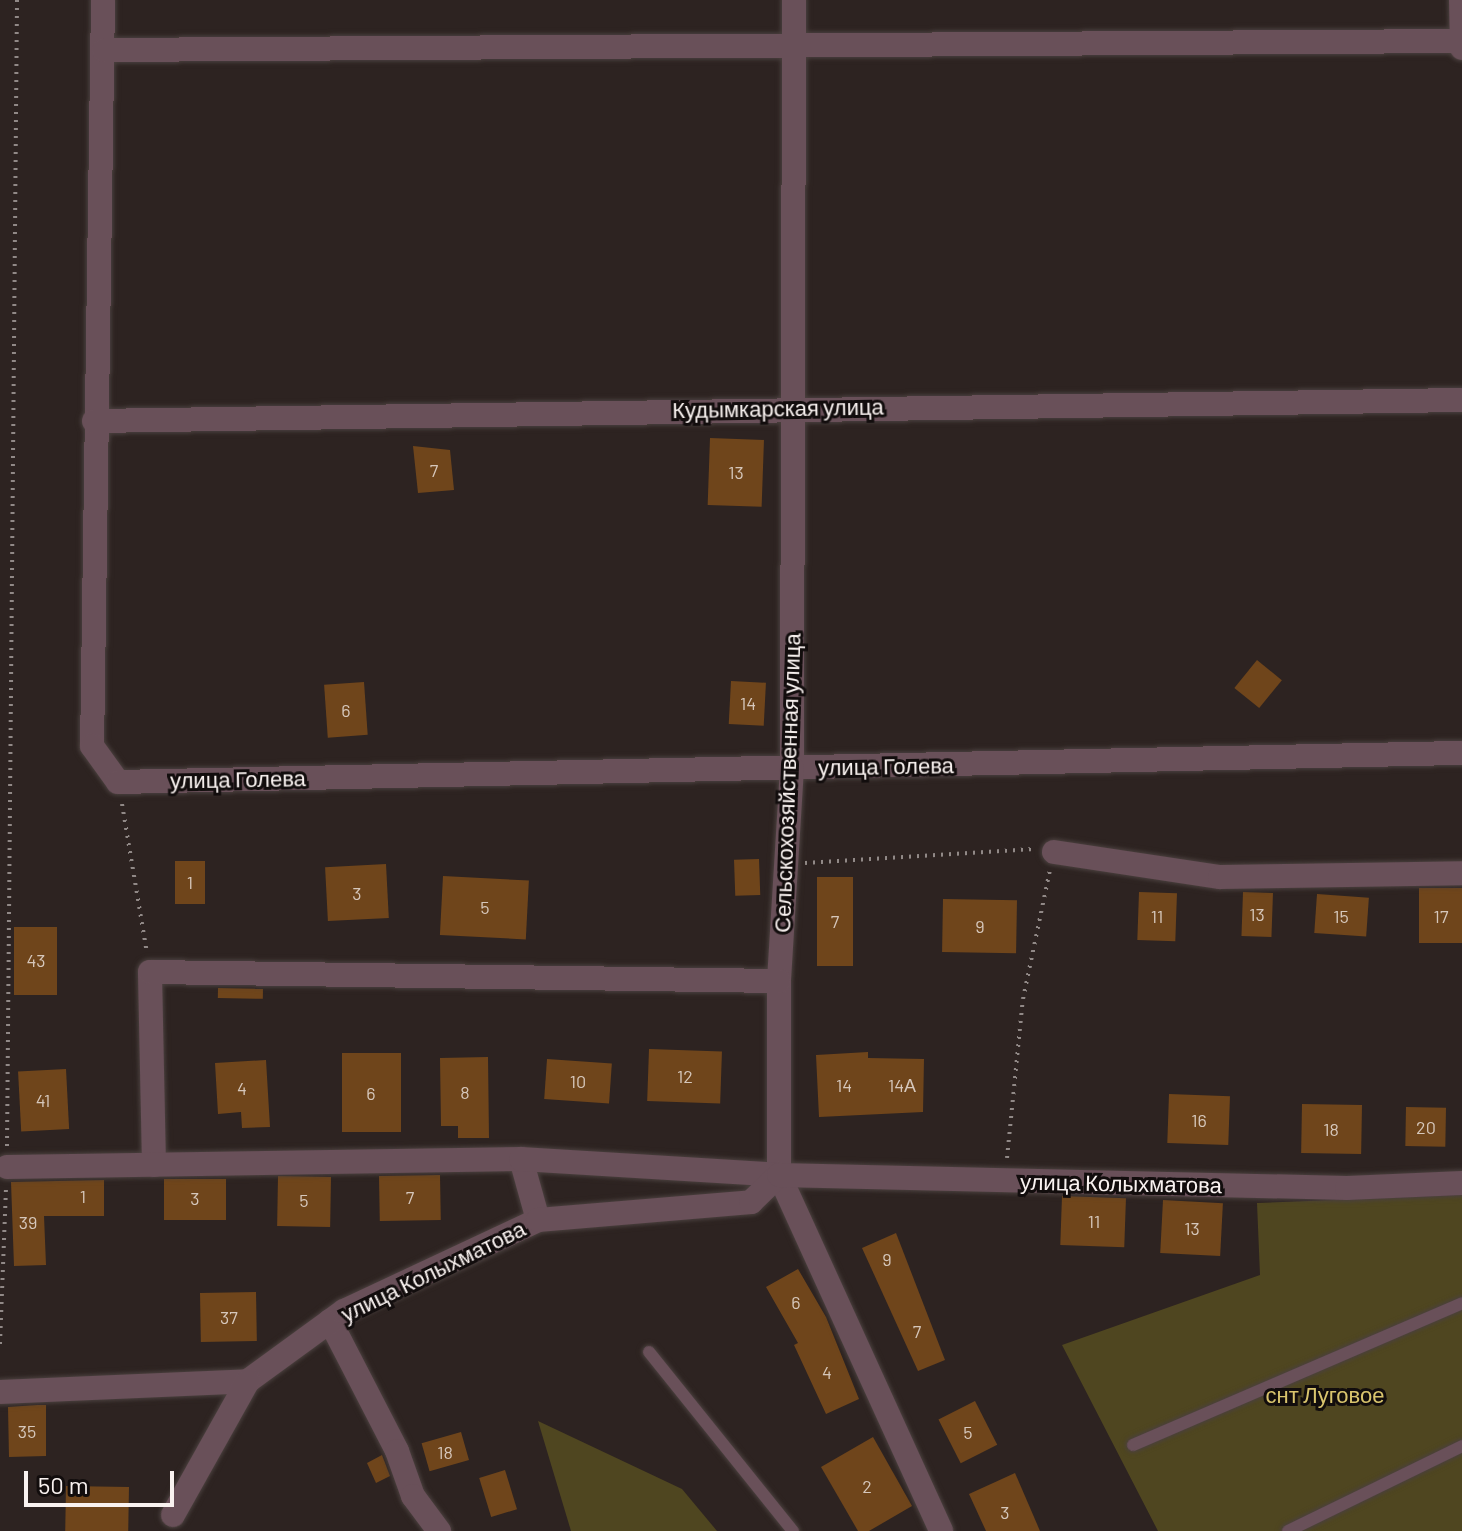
<!DOCTYPE html>
<html>
<head>
<meta charset="utf-8">
<style>
	body { margin:0 }
	#map { position:relative; width:1462px; height:1531px; overflow:hidden; background:#2d2321; font-family:Barlow,sans-serif }
	div>[style] { position:absolute }
	[style*='--x'] { left:calc(var(--x)*1px); top:calc(var(--y)*1px); width:calc(var(--w)*1px); rotate:calc(var(--a)*1deg) }
	.green>* { inset:0; background:#4f4620 }
	.building>* { inset:0; background:#6f451b; transform-origin:0 0 }
	.path>* { height:4px; margin-top:-2px; transform-origin:0; background:repeating-linear-gradient(90deg,#918987 0 2px,transparent 0 8px) }
	.roads { filter:drop-shadow(0 0 2px #4a403e) drop-shadow(0 0 2px #4a403e) }
	.lane>* { height:12px; margin:-6px; padding:0 6px; transform-origin:6px; border-radius:6px; background:#695059 }
	.street>* { height:24px; margin:-12px; padding:0 12px; transform-origin:12px; border-radius:12px; background:#695059 }
	span { translate:-50% -50%; white-space:nowrap; text-align:center; line-height:1.15; -webkit-text-stroke:6px #120d0d; paint-order:stroke }
	.number-label { font-size:18px; color:#d6c7bb }
	.number-label span { -webkit-text-stroke-width:0 }
	.street-label { font-size:22px; color:#f9f2f0 }
	.park-label { font-size:22px; color:#d9c46d }
	.scale { position:absolute; left:24px; top:1471px; width:150px; height:36px; box-sizing:border-box; border:4px solid #f9f2f0; border-top:0; padding-left:10px; font-size:24px; line-height:28px; white-space:nowrap; color:#f9f2f0; -webkit-text-stroke:6px #120d0d; paint-order:stroke }
</style>
</head>
<body>
<div id="map">
	<div class="green">
		<i style="clip-path:polygon(1462px 1195px,1462px 1531px,1158px 1531px,1062px 1345px,1260px 1275px,1257px 1203px)"></i>
		<i style="clip-path:polygon(538px 1421px,682px 1489px,717px 1531px,571px 1531px)"></i>
	</div>
	<div class="building">
		<i style="left:710px;top:438px;width:54px;height:67px;rotate:2deg"></i>
		<i style="clip-path:polygon(413px 446px,450px 450px,454px 490px,418px 493px)"></i>
		<i style="left:1257px;top:660px;width:32px;height:36px;rotate:39deg"></i>
		<i style="left:731px;top:681px;width:35px;height:43px;rotate:3deg"></i>
		<i style="left:364px;top:682px;width:53px;height:40px;rotate:86deg"></i>
		<i style="left:759px;top:859px;width:36px;height:25px;rotate:88deg"></i>
		<i style="left:175px;top:861px;width:30px;height:43px"></i>
		<i style="left:386px;top:864px;width:54px;height:61px;rotate:87deg"></i>
		<i style="left:443px;top:876px;width:86px;height:59px;rotate:3deg"></i>
		<i style="left:817px;top:877px;width:36px;height:89px"></i>
		<i style="left:1462px;top:888px;width:55px;height:43px;rotate:90deg"></i>
		<i style="left:1139px;top:892px;width:38px;height:48px;rotate:2deg"></i>
		<i style="left:1243px;top:892px;width:30px;height:44px;rotate:2deg"></i>
		<i style="left:1317px;top:894px;width:52px;height:39px;rotate:4deg"></i>
		<i style="left:943px;top:899px;width:74px;height:53px;rotate:1deg"></i>
		<i style="left:14px;top:927px;width:43px;height:68px"></i>
		<i style="left:218px;top:988px;width:45px;height:10px;rotate:1deg"></i>
		<i style="left:649px;top:1049px;width:73px;height:52px;rotate:2deg"></i>
		<i style="clip-path:polygon(868px 1052px,868px 1058px,924px 1059px,923px 1112px,819px 1117px,816px 1055px)"></i>
		<i style="left:342px;top:1053px;width:59px;height:79px"></i>
		<i style="clip-path:polygon(488px 1057px,489px 1138px,458px 1138px,458px 1126px,441px 1126px,440px 1058px)"></i>
		<i style="left:547px;top:1059px;width:65px;height:40px;rotate:4deg"></i>
		<i style="clip-path:polygon(266px 1060px,270px 1127px,242px 1128px,241px 1112px,218px 1114px,215px 1063px)"></i>
		<i style="left:66px;top:1069px;width:60px;height:48px;rotate:87deg"></i>
		<i style="left:1169px;top:1094px;width:61px;height:49px;rotate:2deg"></i>
		<i style="left:1302px;top:1104px;width:60px;height:49px;rotate:1deg"></i>
		<i style="left:1406px;top:1107px;width:40px;height:39px;rotate:1deg"></i>
		<i style="left:440px;top:1175px;width:45px;height:61px;rotate:89deg"></i>
		<i style="left:331px;top:1177px;width:50px;height:53px;rotate:91deg"></i>
		<i style="left:226px;top:1179px;width:41px;height:62px;rotate:90deg"></i>
		<i style="clip-path:polygon(104px 1180px,104px 1216px,44px 1216px,46px 1265px,14px 1266px,11px 1182px)"></i>
		<i style="left:1062px;top:1196px;width:64px;height:49px;rotate:2deg"></i>
		<i style="left:1163px;top:1200px;width:60px;height:53px;rotate:3deg"></i>
		<i style="clip-path:polygon(896px 1233px,945px 1360px,918px 1371px,862px 1248px)"></i>
		<i style="clip-path:polygon(798px 1269px,826px 1317px,859px 1399px,826px 1414px,794px 1345px,798px 1343px,766px 1287px)"></i>
		<i style="left:256px;top:1292px;width:49px;height:56px;rotate:89deg"></i>
		<i style="left:975px;top:1401px;width:49px;height:41px;rotate:63deg"></i>
		<i style="clip-path:polygon(37px 1405px,46px 1405px,46px 1456px,9px 1457px,8px 1407px)"></i>
		<i style="left:461px;top:1432px;width:29px;height:41px;rotate:74deg"></i>
		<i style="clip-path:polygon(873px 1437px,912px 1506px,869px 1531px,858px 1531px,821px 1467px)"></i>
		<i style="clip-path:polygon(382px 1455px,390px 1476px,376px 1483px,367px 1463px)"></i>
		<i style="left:505px;top:1470px;width:41px;height:27px;rotate:73deg"></i>
		<i style="clip-path:polygon(1015px 1473px,1040px 1531px,986px 1531px,969px 1494px)"></i>
		<i style="left:66px;top:1486px;width:63px;height:45px;rotate:1deg"></i>
	</div>
	<div class="path">
		<i style="--x:122;--y:804;--w:151;--a:80.5"></i>
		<i style="--x:805;--y:863;--w:231;--a:-3.5"></i>
		<i style="--x:7;--y:1146;--w:1146;--a:-89.5"></i>
		<i style="--x:1007;--y:1158;--w:160;--a:-84.3"></i>
		<i style="--x:1023;--y:999;--w:132;--a:-78.2"></i>
		<i style="--x:0;--y:1344;--w:158;--a:-87.8"></i>
	</div>
	<div class="roads">
		<div class="lane">
			<i style="--x:649;--y:1352;--w:230;--a:51.2"></i>
			<i style="--x:1133;--y:1445;--w:358;--a:-23.3"></i>
			<i style="--x:1288;--y:1531;--w:194;--a:-26"></i>
		</div>
		<div class="street">
			<i style="--x:103;--y:0;--w:746;--a:90.84"></i>
			<i style="--x:92;--y:746;--w:44;--a:54.2"></i>
			<i style="--x:118;--y:782;--w:1344;--a:-1.24"></i>
			<i style="--x:794;--y:0;--w:768;--a:90.15"></i>
			<i style="--x:792;--y:768;--w:213;--a:93.5"></i>
			<i style="--x:779;--y:981;--w:194;--a:90"></i>
			<i style="--x:779;--y:1175;--w:391;--a:65.5"></i>
			<i style="--x:1461;--y:0;--w:48;--a:88.8"></i>
			<i style="--x:104;--y:50;--w:1358;--a:-0.38"></i>
			<i style="--x:94;--y:421;--w:1368;--a:-0.88"></i>
			<i style="--x:1054;--y:852;--w:168;--a:8.6"></i>
			<i style="--x:1220;--y:877;--w:242;--a:-0.9"></i>
			<i style="--x:521;--y:1159;--w:63;--a:74.4"></i>
			<i style="--x:154;--y:1165;--w:193;--a:-91.2"></i>
			<i style="--x:150;--y:972;--w:629;--a:0.82"></i>
			<i style="--x:7;--y:1167;--w:514;--a:-0.89"></i>
			<i style="--x:521;--y:1159;--w:258;--a:3.5"></i>
			<i style="--x:330;--y:1321;--w:146;--a:62.7"></i>
			<i style="--x:397;--y:1451;--w:48;--a:70.4"></i>
			<i style="--x:413;--y:1496;--w:44;--a:53.4"></i>
			<i style="--x:0;--y:1392;--w:248;--a:-2.5"></i>
			<i style="--x:248;--y:1381;--w:119;--a:-36.1"></i>
			<i style="--x:344;--y:1311;--w:214;--a:-25.1"></i>
			<i style="--x:538;--y:1220;--w:214;--a:-4.8"></i>
			<i style="--x:751;--y:1202;--w:39;--a:-44"></i>
			<i style="--x:779;--y:1175;--w:568;--a:1.31"></i>
			<i style="--x:1347;--y:1188;--w:115;--a:-2.5"></i>
			<i style="--x:173;--y:1515;--w:154;--a:-60.8"></i>
		</div>
	</div>
	<div class="number-label">
		<span style="left:434px;top:470px">7</span>
		<span style="left:736px;top:472px">13</span>
		<span style="left:748px;top:703px">14</span>
		<span style="left:346px;top:710px">6</span>
		<span style="left:190px;top:882px">1</span>
		<span style="left:357px;top:893px">3</span>
		<span style="left:485px;top:907px">5</span>
		<span style="left:1257px;top:914px">13</span>
		<span style="left:1157px;top:916px">11</span>
		<span style="left:1341px;top:916px">15</span>
		<span style="left:1441px;top:916px">17</span>
		<span style="left:835px;top:921px">7</span>
		<span style="left:980px;top:926px">9</span>
		<span style="left:36px;top:960px">43</span>
		<span style="left:685px;top:1076px">12</span>
		<span style="left:578px;top:1081px">10</span>
		<span style="left:844px;top:1085px">14</span>
		<span style="left:902px;top:1085px">14А</span>
		<span style="left:242px;top:1088px">4</span>
		<span style="left:465px;top:1092px">8</span>
		<span style="left:371px;top:1093px">6</span>
		<span style="left:43px;top:1100px">41</span>
		<span style="left:1199px;top:1120px">16</span>
		<span style="left:1426px;top:1127px">20</span>
		<span style="left:1331px;top:1129px">18</span>
		<span style="left:83px;top:1196px">1</span>
		<span style="left:410px;top:1197px">7</span>
		<span style="left:195px;top:1198px">3</span>
		<span style="left:304px;top:1200px">5</span>
		<span style="left:1094px;top:1221px">11</span>
		<span style="left:28px;top:1222px">39</span>
		<span style="left:1192px;top:1228px">13</span>
		<span style="left:887px;top:1259px">9</span>
		<span style="left:796px;top:1302px">6</span>
		<span style="left:229px;top:1317px">37</span>
		<span style="left:917px;top:1331px">7</span>
		<span style="left:827px;top:1372px">4</span>
		<span style="left:27px;top:1431px">35</span>
		<span style="left:968px;top:1432px">5</span>
		<span style="left:445px;top:1452px">18</span>
		<span style="left:867px;top:1486px">2</span>
		<span style="left:1005px;top:1512px">3</span>
	</div>
	<div class="street-label">
		<span style="left:778px;top:408px;rotate:-1deg">Кудымкарская улица</span>
		<span style="left:886px;top:766px;rotate:-1deg">улица Голева</span>
		<span style="left:238px;top:779px;rotate:-1deg">улица Голева</span>
		<span style="left:787px;top:783px;rotate:-88deg">Сельскохозяйственная улица</span>
		<span style="left:1121px;top:1183px;rotate:1deg">улица Колыхматова</span>
		<span style="left:433px;top:1271px;rotate:-26deg">улица Колыхматова</span>
	</div>
	<div class="park-label">
		<span style="left:1325px;top:1395px">снт Луговое</span>
	</div>
	<div class="scale">50 m</div>
</div>
</body>
</html>
